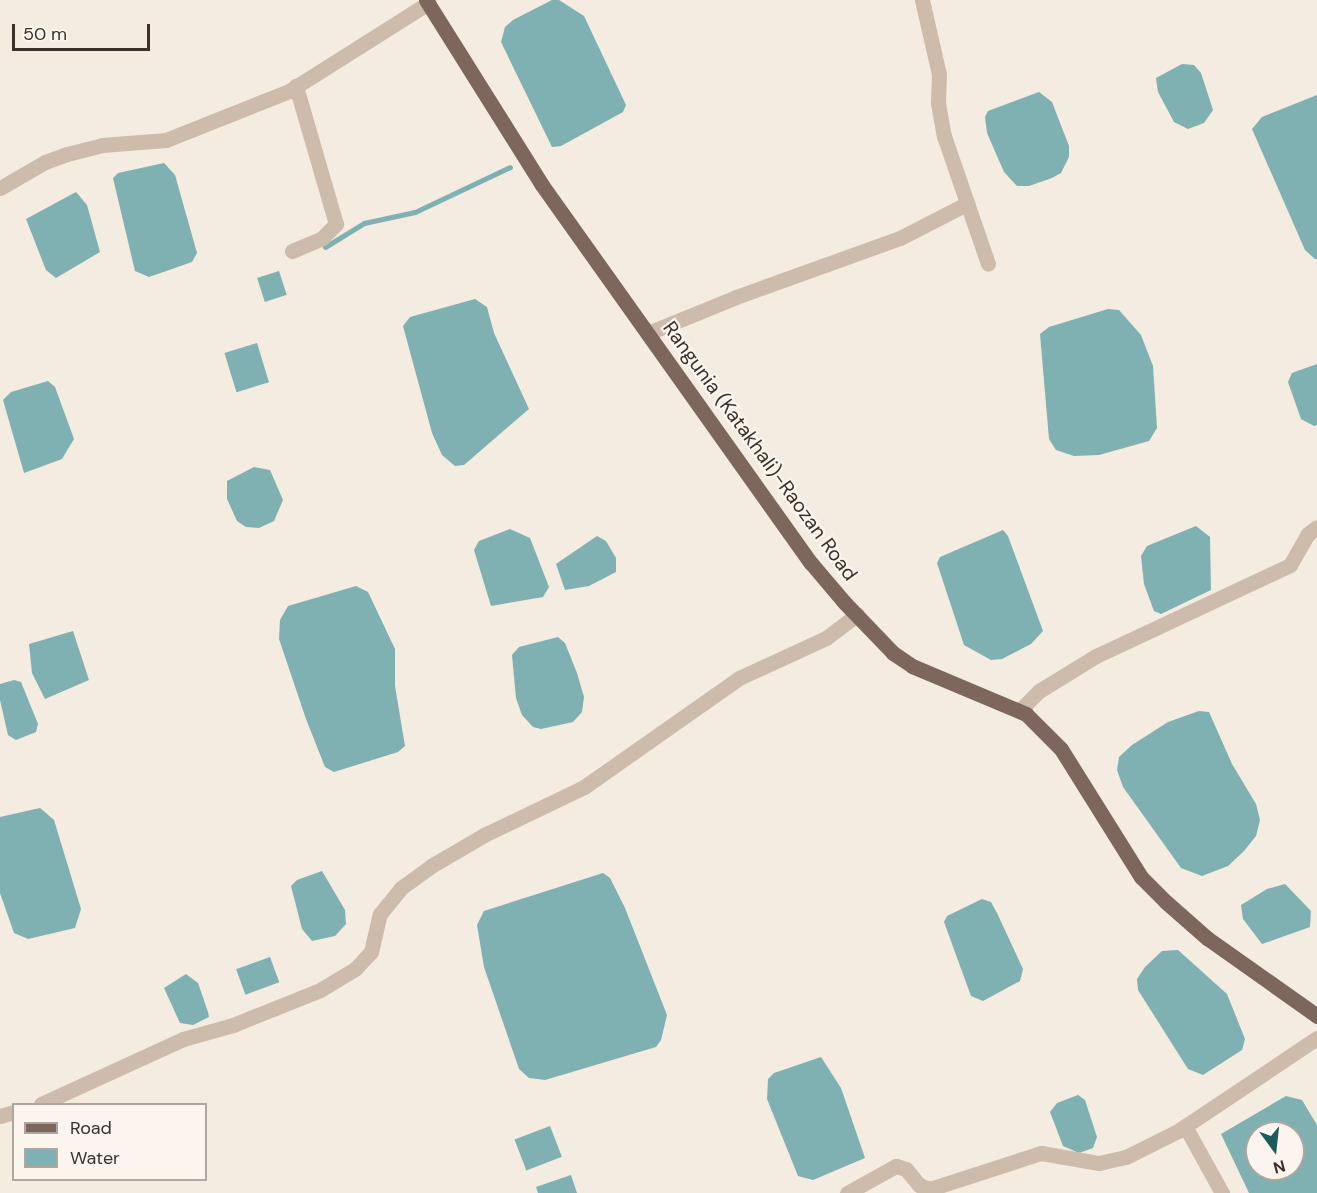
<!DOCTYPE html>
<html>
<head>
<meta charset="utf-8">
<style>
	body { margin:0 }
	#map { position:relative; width:1317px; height:1193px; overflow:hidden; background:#f4ebe1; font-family:"DM Sans",sans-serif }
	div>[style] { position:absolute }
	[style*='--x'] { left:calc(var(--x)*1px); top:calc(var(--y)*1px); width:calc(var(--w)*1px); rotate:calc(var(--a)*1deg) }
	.water>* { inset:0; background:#7fb0b2; transform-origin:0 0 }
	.stream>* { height:5px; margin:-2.5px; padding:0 2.5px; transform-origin:2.5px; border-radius:2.5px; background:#7fb0b2 }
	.minor>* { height:15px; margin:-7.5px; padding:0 7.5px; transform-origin:7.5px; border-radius:7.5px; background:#cdbbac }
	.major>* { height:15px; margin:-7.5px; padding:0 7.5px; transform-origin:7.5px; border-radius:7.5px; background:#7d675c }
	span { translate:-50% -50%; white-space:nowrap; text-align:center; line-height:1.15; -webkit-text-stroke:4.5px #fbf5ee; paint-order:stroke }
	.street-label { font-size:20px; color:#3b302b }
	.legend { position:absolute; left:12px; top:1103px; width:195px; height:78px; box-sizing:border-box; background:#fbf5ee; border:2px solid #aea6a0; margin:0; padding:8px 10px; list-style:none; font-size:18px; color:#3b302b }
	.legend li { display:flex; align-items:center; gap:12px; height:30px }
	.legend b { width:30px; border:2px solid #aea6a0 }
	.north { position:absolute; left:1245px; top:1121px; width:60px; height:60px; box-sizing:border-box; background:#fbf5ee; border:2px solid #aea6a0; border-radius:50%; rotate:165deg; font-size:16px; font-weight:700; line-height:24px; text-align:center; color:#3b302b }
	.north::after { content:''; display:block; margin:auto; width:21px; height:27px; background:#1f5a5e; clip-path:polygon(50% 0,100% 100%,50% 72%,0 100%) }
	.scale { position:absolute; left:12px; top:24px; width:138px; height:27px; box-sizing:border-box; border:3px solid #3b302b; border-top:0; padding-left:8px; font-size:18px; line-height:21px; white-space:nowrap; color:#3b302b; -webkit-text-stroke:4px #fbf5ee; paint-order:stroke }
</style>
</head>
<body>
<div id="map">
	<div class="water">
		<i style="clip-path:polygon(552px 0,559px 0,584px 16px,626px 105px,623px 112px,561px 146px,552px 147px,501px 42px,505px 27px,513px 20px)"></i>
		<i style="clip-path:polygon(1182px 64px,1194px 65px,1201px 73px,1213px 110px,1204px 123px,1188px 129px,1174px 122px,1158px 92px,1156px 78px)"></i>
		<i style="clip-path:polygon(1039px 92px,1052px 102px,1069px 146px,1069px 157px,1061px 173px,1052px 178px,1029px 186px,1017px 186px,1004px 172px,987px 133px,985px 117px,988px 111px)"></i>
		<i style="clip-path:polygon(1317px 95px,1317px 259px,1315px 259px,1305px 250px,1252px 129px,1262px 117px)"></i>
		<i style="clip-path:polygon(164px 163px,175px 175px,197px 253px,192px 262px,149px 277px,135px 271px,113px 178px,118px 173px)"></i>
		<i style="clip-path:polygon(76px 192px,87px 205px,100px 252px,56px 278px,46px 270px,26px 219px)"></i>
		<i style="left:279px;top:271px;width:25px;height:23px;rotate:72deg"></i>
		<i style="clip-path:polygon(475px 299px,487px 307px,494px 333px,529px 409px,464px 465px,455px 466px,442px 455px,432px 433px,403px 326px,410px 317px)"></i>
		<i style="clip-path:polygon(1108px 309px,1119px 310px,1141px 335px,1153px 366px,1157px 428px,1149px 441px,1099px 455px,1074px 456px,1056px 450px,1049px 439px,1040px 334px,1049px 327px)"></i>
		<i style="left:257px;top:343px;width:41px;height:34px;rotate:73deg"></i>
		<i style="clip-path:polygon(1317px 364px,1317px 425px,1314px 426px,1301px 419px,1288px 382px,1292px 373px)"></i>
		<i style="clip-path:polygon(48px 381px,55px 387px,74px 439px,62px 459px,24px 473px,3px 400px,11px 392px)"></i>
		<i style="clip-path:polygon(254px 467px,270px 470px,283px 500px,274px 521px,259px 528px,246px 527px,237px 521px,227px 499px,227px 481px)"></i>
		<i style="clip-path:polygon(1196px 526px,1210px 537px,1211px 590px,1161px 614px,1154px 611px,1144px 584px,1141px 556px,1147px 546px)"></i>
		<i style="clip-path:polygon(510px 529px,530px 538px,549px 587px,543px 597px,491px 606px,474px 550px,479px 541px)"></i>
		<i style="clip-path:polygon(1003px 530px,1008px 536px,1043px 631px,1031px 644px,1002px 659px,991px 660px,964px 645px,937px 563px,940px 557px)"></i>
		<i style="clip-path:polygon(597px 536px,606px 541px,616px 558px,616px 572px,589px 586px,565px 590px,556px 564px)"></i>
		<i style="clip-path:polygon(356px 586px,368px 592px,395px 649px,395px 686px,405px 746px,398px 752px,334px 772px,325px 767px,306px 719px,279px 639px,280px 620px,288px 606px)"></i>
		<i style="clip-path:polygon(73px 631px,89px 680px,45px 699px,32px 673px,29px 644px)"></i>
		<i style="clip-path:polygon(558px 637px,565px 643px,577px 673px,584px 697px,582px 712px,573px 722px,541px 729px,533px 727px,522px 715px,516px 698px,512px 655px,519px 647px)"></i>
		<i style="clip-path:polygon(14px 680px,21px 682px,38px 724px,36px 732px,16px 740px,8px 735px,0 700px,0 684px)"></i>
		<i style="clip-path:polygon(1199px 711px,1209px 712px,1232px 764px,1256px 804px,1260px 820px,1256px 836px,1244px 851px,1228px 866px,1202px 876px,1181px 868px,1123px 787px,1117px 770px,1119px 757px,1132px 745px,1168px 722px)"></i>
		<i style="clip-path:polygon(40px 808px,54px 820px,81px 909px,75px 928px,28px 939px,14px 933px,0 893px,0 817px)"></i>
		<i style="clip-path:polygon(322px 871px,345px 910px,346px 924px,335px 936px,312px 941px,302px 929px,291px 886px,297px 880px)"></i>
		<i style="clip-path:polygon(603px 873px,610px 878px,625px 908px,667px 1015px,661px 1040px,656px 1047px,545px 1080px,529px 1078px,519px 1069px,484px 967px,477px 925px,484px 911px)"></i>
		<i style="clip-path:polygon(1285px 884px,1311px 911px,1310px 927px,1262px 944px,1243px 919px,1241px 905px,1267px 889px)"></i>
		<i style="clip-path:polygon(982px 899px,991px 902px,997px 913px,1023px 969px,1020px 981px,983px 1001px,971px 996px,944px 922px,947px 916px)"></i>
		<i style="clip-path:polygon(1178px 950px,1227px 994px,1245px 1039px,1242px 1050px,1203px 1075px,1188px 1069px,1138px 990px,1137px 979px,1145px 967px,1162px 951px)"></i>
		<i style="left:270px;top:957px;width:27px;height:36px;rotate:70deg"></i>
		<i style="clip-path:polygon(186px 974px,198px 983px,208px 1012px,209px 1017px,193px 1025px,180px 1023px,164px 988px)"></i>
		<i style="clip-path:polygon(821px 1057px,841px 1088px,865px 1158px,813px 1180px,798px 1176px,767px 1099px,768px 1079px,774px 1073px)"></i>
		<i style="clip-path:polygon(1078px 1095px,1085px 1100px,1097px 1137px,1093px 1148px,1079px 1153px,1063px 1146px,1050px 1112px,1057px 1103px)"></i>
		<i style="clip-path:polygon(evenodd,1286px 1096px,1302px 1100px,1317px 1125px,1317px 1193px,1249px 1193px,1221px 1134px,1286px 1096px,1257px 1133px,1293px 1133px,1293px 1169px,1257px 1169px,1257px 1133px)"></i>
		<i style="left:550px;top:1126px;width:33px;height:38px;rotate:69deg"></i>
		<i style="clip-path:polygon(571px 1175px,577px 1193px,538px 1193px,536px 1187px)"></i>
	</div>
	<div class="stream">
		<i style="--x:325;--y:247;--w:46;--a:-31.6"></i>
		<i style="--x:364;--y:223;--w:52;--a:-12.2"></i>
		<i style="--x:415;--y:212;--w:105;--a:-25.3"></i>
	</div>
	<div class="minor">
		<i style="--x:922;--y:0;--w:76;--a:77.1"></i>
		<i style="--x:939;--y:74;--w:29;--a:92"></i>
		<i style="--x:938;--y:103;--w:34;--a:80"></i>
		<i style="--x:944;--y:136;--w:135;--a:71"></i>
		<i style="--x:0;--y:188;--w:52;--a:-30"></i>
		<i style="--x:45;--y:162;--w:23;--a:-20"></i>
		<i style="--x:67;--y:154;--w:36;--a:-14"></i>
		<i style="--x:102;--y:145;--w:64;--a:-4.5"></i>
		<i style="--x:166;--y:140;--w:132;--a:-21.7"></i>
		<i style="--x:289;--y:91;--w:165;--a:-32.3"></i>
		<i style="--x:292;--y:251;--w:33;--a:-23"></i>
		<i style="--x:322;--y:238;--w:20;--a:-45"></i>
		<i style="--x:336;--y:224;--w:144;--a:-106.2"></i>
		<i style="--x:648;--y:333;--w:95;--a:-22.2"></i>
		<i style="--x:736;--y:297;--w:174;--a:-19.8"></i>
		<i style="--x:900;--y:238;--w:76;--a:-27.2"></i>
		<i style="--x:1019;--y:711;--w:28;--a:-45"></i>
		<i style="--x:1039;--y:691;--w:67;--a:-31.6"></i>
		<i style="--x:1096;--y:656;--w:214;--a:-25.1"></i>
		<i style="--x:1290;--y:565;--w:36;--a:-60"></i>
		<i style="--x:1308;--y:534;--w:11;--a:-38"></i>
		<i style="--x:41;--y:1104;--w:156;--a:-24.6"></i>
		<i style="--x:183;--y:1039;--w:52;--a:-15.6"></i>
		<i style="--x:233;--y:1025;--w:94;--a:-21.9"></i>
		<i style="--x:320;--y:990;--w:41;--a:-31"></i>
		<i style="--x:355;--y:969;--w:23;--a:-47"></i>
		<i style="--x:371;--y:952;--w:39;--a:-77"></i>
		<i style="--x:380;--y:914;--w:33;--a:-51"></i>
		<i style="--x:401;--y:888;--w:37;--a:-36"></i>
		<i style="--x:431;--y:866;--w:61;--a:-30.3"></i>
		<i style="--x:484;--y:835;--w:111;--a:-25.6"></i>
		<i style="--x:584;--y:787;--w:189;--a:-35.1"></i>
		<i style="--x:739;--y:678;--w:96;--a:-24.7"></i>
		<i style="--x:826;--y:638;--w:39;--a:-37"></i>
		<i style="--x:0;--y:1116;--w:15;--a:-16"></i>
		<i style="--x:1185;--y:1126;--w:77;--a:61.1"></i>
		<i style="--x:847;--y:1193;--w:56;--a:-28.9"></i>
		<i style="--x:896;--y:1166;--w:10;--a:17"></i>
		<i style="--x:906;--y:1169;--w:21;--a:51"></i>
		<i style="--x:919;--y:1185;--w:12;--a:20"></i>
		<i style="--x:930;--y:1189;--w:117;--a:-18"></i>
		<i style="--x:1041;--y:1153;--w:59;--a:9.8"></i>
		<i style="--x:1099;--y:1163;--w:28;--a:-13"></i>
		<i style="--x:1126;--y:1157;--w:58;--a:-26.6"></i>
		<i style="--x:1178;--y:1131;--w:167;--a:-33.8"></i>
	</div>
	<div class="major">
		<i style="--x:426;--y:0;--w:218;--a:57.9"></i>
		<i style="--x:542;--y:185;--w:464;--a:54.6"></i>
		<i style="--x:811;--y:563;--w:51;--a:49.8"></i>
		<i style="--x:844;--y:602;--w:71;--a:46.1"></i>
		<i style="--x:893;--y:653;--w:23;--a:34"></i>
		<i style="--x:912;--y:666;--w:124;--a:22.8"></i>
		<i style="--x:1026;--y:714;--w:49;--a:45"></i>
		<i style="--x:1061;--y:749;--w:151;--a:58"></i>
		<i style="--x:1141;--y:877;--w:35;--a:45"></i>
		<i style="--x:1166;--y:902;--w:55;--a:41.3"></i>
		<i style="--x:1207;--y:938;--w:135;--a:35.3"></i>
	</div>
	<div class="street-label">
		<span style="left:760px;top:451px;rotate:54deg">Rangunia (Katakhali)-Raozan Road</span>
	</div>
	<ul class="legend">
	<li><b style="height:8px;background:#7d675c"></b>Road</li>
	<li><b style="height:16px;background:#7fb0b2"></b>Water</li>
	</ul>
	<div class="north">N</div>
	<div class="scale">50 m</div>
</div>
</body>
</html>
